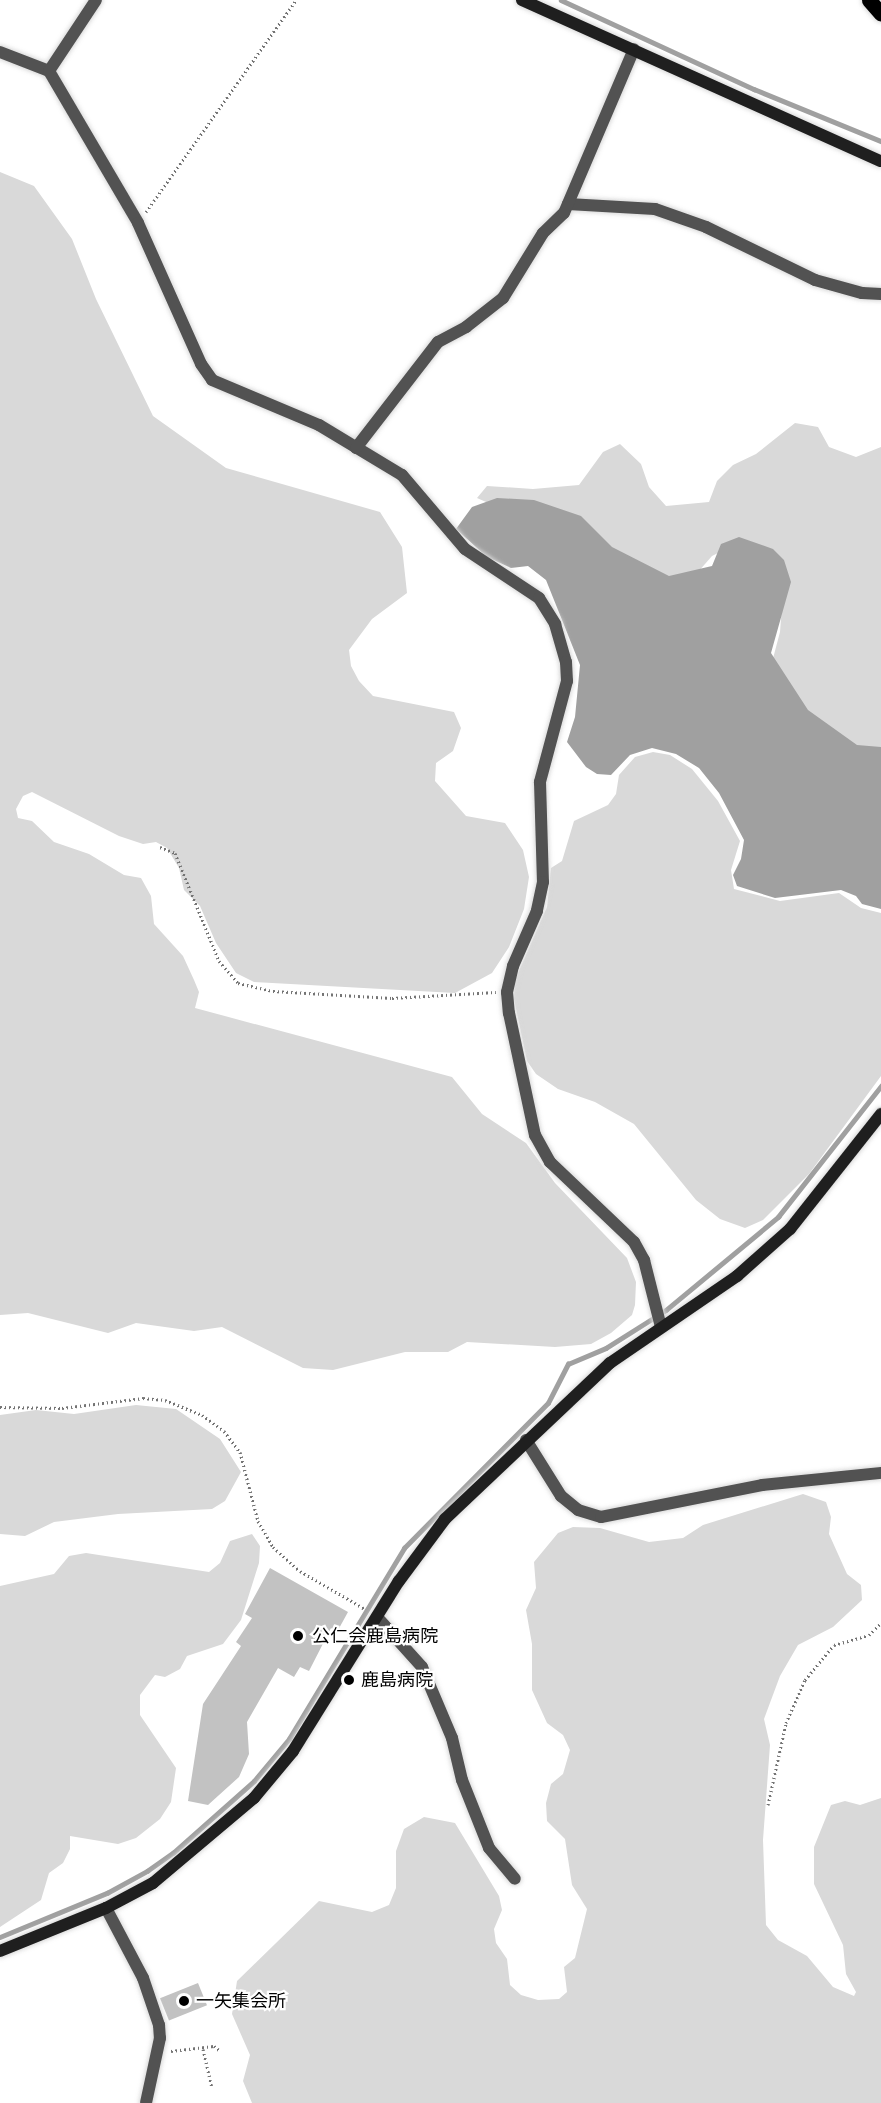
<!DOCTYPE html>
<html>
<head>
<meta charset="utf-8">
<style>
	body { margin:0 }
	#map { position:relative; width:881px; height:2103px; overflow:hidden; background:#fff; font-family:"Fira Sans","Noto Sans JP",sans-serif }
	div>[style] { position:absolute }
	[style*='--x'] { left:calc(var(--x)*1px); top:calc(var(--y)*1px); width:calc(var(--w)*1px); rotate:calc(var(--a)*1deg) }
	.green>* { inset:0; background:#d9d9d9 }
	.water>* { inset:0; background:#a0a0a0 }
	.stream>* { height:4.5px; margin:-2.25px; padding:0 2.25px; transform-origin:2.25px; border-radius:2.25px; background:#a0a0a0 }
	.building>* { inset:0; background:#c2c2c2; transform-origin:0 0 }
	.path>* { height:3px; margin-top:-1.5px; transform-origin:0; background:repeating-linear-gradient(90deg,#747474 0 1.5px,transparent 0 4.5px) }
	.roads { filter:drop-shadow(0 0 2px #dbdbdb) drop-shadow(0 0 2px #dbdbdb) }
	.street>* { height:12px; margin:-6px; padding:0 6px; transform-origin:6px; border-radius:6px; background:#525252 }
	.secondary>* { height:12px; margin:-6px; padding:0 6px; transform-origin:6px; border-radius:6px; background:#1f1f1f }
	.primary>* { height:15px; margin:-7.5px; padding:0 7.5px; transform-origin:7.5px; border-radius:7.5px; background:#000 }
	.dots>* { width:16px; height:16px; translate:-50% -50%; box-sizing:border-box; border:3px solid #fff; border-radius:50% }
	span { translate:-50% -50%; white-space:nowrap; text-align:center; line-height:1.15; -webkit-text-stroke:4.5px #fff; paint-order:stroke }
	.poi-label { font-size:18px; color:#000 }
	.left { translate:0 -50%; text-align:left }
</style>
</head>
<body>
<div id="map">
	<div class="green">
		<i style="clip-path:polygon(0 172px,34px 186px,72px 239px,96px 299px,153px 416px,226px 468px,380px 512px,402px 547px,407px 593px,372px 619px,349px 650px,351px 666px,359px 681px,373px 696px,454px 712px,461px 728px,453px 751px,436px 763px,435px 781px,466px 816px,505px 823px,523px 850px,529px 877px,524px 909px,509px 947px,492px 973px,455px 993px,254px 982px,236px 973px,216px 943px,200px 906px,184px 890px,179px 868px,167px 848px,156px 842px,143px 844px,119px 836px,32px 792px,23px 796px,16px 809px,18px 818px,32px 821px,54px 842px,89px 854px,124px 875px,141px 878px,151px 896px,154px 924px,183px 956px,194px 980px,199px 992px,195px 1008px,452px 1077px,482px 1114px,526px 1143px,555px 1183px,627px 1258px,636px 1282px,635px 1305px,632px 1315px,611px 1333px,591px 1344px,555px 1347px,467px 1342px,448px 1352px,405px 1352px,333px 1370px,303px 1368px,222px 1327px,194px 1331px,136px 1323px,108px 1333px,28px 1313px,0 1315px)"></i>
		<i style="clip-path:polygon(795px 423px,818px 427px,829px 447px,856px 457px,881px 447px,881px 752px,848px 748px,820px 728px,771px 666px,780px 632px,783px 591px,734px 545px,712px 556px,691px 580px,664px 580px,477px 498px,487px 486px,533px 489px,579px 485px,603px 452px,620px 444px,641px 464px,649px 487px,666px 506px,709px 502px,717px 481px,733px 465px,756px 454px)"></i>
		<i style="clip-path:polygon(653px 752px,670px 755px,692px 769px,718px 801px,740px 841px,731px 870px,734px 889px,780px 901px,839px 893px,861px 908px,881px 913px,881px 1076px,809px 1174px,763px 1220px,745px 1228px,720px 1219px,696px 1200px,634px 1124px,595px 1102px,558px 1089px,536px 1074px,527px 1061px,514px 999px,515px 980px,547px 907px,551px 868px,562px 861px,574px 821px,608px 805px,616px 794px,619px 775px,635px 757px)"></i>
		<i style="clip-path:polygon(136px 1405px,176px 1409px,220px 1439px,241px 1472px,225px 1501px,212px 1509px,118px 1514px,54px 1522px,25px 1536px,0 1534px,0 1415px,36px 1410px,74px 1414px)"></i>
		<i style="clip-path:polygon(803px 1494px,826px 1502px,831px 1517px,829px 1534px,847px 1574px,861px 1585px,862px 1600px,833px 1627px,798px 1645px,780px 1676px,764px 1719px,770px 1745px,763px 1840px,766px 1925px,778px 1940px,807px 1956px,833px 1987px,854px 1996px,856px 1992px,846px 1974px,843px 1945px,814px 1884px,814px 1847px,831px 1805px,845px 1801px,860px 1805px,881px 1798px,881px 2103px,252px 2103px,243px 2081px,250px 2055px,232px 2014px,237px 1981px,319px 1901px,372px 1912px,389px 1905px,396px 1888px,396px 1851px,404px 1829px,424px 1817px,455px 1823px,499px 1896px,502px 1910px,494px 1929px,496px 1943px,507px 1959px,510px 1985px,521px 1995px,538px 2000px,559px 1999px,567px 1992px,564px 1967px,575px 1958px,587px 1909px,572px 1885px,565px 1839px,547px 1821px,546px 1803px,551px 1784px,563px 1774px,570px 1750px,563px 1735px,547px 1723px,532px 1690px,532px 1644px,526px 1610px,536px 1588px,534px 1562px,558px 1533px,573px 1527px,600px 1528px,649px 1542px,683px 1538px,703px 1525px)"></i>
		<i style="clip-path:polygon(252px 1534px,260px 1546px,259px 1563px,241px 1620px,223px 1644px,187px 1656px,180px 1669px,165px 1677px,155px 1675px,140px 1695px,140px 1715px,176px 1768px,171px 1802px,160px 1819px,136px 1838px,118px 1844px,70px 1836px,70px 1849px,63px 1863px,49px 1873px,41px 1900px,0 1927px,0 1586px,54px 1574px,69px 1556px,86px 1553px,209px 1572px,220px 1563px,230px 1541px)"></i>
	</div>
	<div class="water">
		<i style="clip-path:polygon(497px 498px,534px 500px,581px 516px,612px 547px,669px 576px,712px 566px,721px 544px,739px 537px,773px 549px,784px 560px,791px 582px,771px 653px,808px 710px,857px 745px,881px 747px,881px 909px,862px 904px,856px 896px,841px 890px,775px 898px,737px 886px,733px 875px,741px 859px,744px 840px,719px 793px,699px 768px,676px 754px,652px 748px,630px 755px,611px 775px,597px 774px,586px 767px,567px 742px,575px 717px,580px 665px,546px 580px,528px 566px,511px 568px,487px 557px,456px 529px,472px 507px)"></i>
	</div>
	<div class="stream">
		<i style="--x:561;--y:0;--w:213;--a:24.8"></i>
		<i style="--x:754;--y:89;--w:137;--a:22.3"></i>
		<i style="--x:0;--y:1937;--w:116;--a:-22.4"></i>
		<i style="--x:107;--y:1893;--w:46;--a:-28.8"></i>
		<i style="--x:147;--y:1871;--w:32;--a:-35"></i>
		<i style="--x:173;--y:1853;--w:108;--a:-41.6"></i>
		<i style="--x:254;--y:1781;--w:55;--a:-50.2"></i>
		<i style="--x:289;--y:1739;--w:223;--a:-58.9"></i>
		<i style="--x:404;--y:1548;--w:204;--a:-45.2"></i>
		<i style="--x:548;--y:1403;--w:44;--a:-62.9"></i>
		<i style="--x:568;--y:1364;--w:41;--a:-22.8"></i>
		<i style="--x:606;--y:1348;--w:71;--a:-32.3"></i>
		<i style="--x:666;--y:1310;--w:146;--a:-39.7"></i>
		<i style="--x:778;--y:1217;--w:167;--a:-51.8"></i>
	</div>
	<div class="building">
		<i style="clip-path:polygon(270px 1568px,348px 1612px,337px 1632px,331px 1628px,309px 1671px,300px 1667px,294px 1677px,278px 1668px,247px 1722px,249px 1754px,239px 1777px,208px 1805px,188px 1801px,203px 1704px,241px 1646px,236px 1642px,252px 1618px,245px 1614px)"></i>
		<i style="left:198px;top:1983px;width:24px;height:41px;rotate:68deg"></i>
	</div>
	<div class="path">
		<i style="--x:146;--y:212;--w:260;--a:-54.7"></i>
		<i style="--x:160;--y:847;--w:16;--a:22"></i>
		<i style="--x:175;--y:853;--w:117;--a:67.8"></i>
		<i style="--x:219;--y:961;--w:29;--a:49"></i>
		<i style="--x:238;--y:983;--w:36;--a:13"></i>
		<i style="--x:273;--y:991;--w:119;--a:3.4"></i>
		<i style="--x:392;--y:998;--w:104;--a:-3.3"></i>
		<i style="--x:0;--y:1407;--w:62;--a:0.9"></i>
		<i style="--x:62;--y:1408;--w:82;--a:-7"></i>
		<i style="--x:143;--y:1398;--w:22;--a:5"></i>
		<i style="--x:165;--y:1400;--w:40;--a:22"></i>
		<i style="--x:202;--y:1415;--w:27;--a:36"></i>
		<i style="--x:224;--y:1431;--w:26;--a:53"></i>
		<i style="--x:240;--y:1452;--w:71;--a:75.4"></i>
		<i style="--x:258;--y:1521;--w:30;--a:60"></i>
		<i style="--x:273;--y:1547;--w:36;--a:42"></i>
		<i style="--x:300;--y:1571;--w:75;--a:30.3"></i>
		<i style="--x:768;--y:1805;--w:84;--a:-77.6"></i>
		<i style="--x:786;--y:1723;--w:47;--a:-66.2"></i>
		<i style="--x:805;--y:1680;--w:45;--a:-50.4"></i>
		<i style="--x:834;--y:1645;--w:36;--a:-16"></i>
		<i style="--x:869;--y:1635;--w:17;--a:-45"></i>
		<i style="--x:203;--y:2049;--w:40;--a:77"></i>
		<i style="--x:171;--y:2051;--w:43;--a:-6.6"></i>
		<i style="--x:214;--y:2046;--w:6;--a:39"></i>
	</div>
	<div class="roads">
		<div class="street">
			<i style="--x:0;--y:52;--w:53;--a:21.2"></i>
			<i style="--x:49;--y:71;--w:176;--a:59.6"></i>
			<i style="--x:138;--y:223;--w:154;--a:65.9"></i>
			<i style="--x:201;--y:364;--w:19;--a:55"></i>
			<i style="--x:212;--y:380;--w:116;--a:22.8"></i>
			<i style="--x:319;--y:425;--w:97;--a:31.1"></i>
			<i style="--x:402;--y:475;--w:97;--a:49.6"></i>
			<i style="--x:465;--y:549;--w:89;--a:33.5"></i>
			<i style="--x:539;--y:598;--w:31;--a:58"></i>
			<i style="--x:555;--y:624;--w:40;--a:74"></i>
			<i style="--x:566;--y:662;--w:19;--a:87"></i>
			<i style="--x:567;--y:681;--w:105;--a:105"></i>
			<i style="--x:540;--y:782;--w:100;--a:88.3"></i>
			<i style="--x:543;--y:882;--w:30;--a:102"></i>
			<i style="--x:537;--y:911;--w:60;--a:113.6"></i>
			<i style="--x:513;--y:966;--w:27;--a:103"></i>
			<i style="--x:507;--y:992;--w:21;--a:85"></i>
			<i style="--x:509;--y:1013;--w:125;--a:78"></i>
			<i style="--x:535;--y:1135;--w:31;--a:61"></i>
			<i style="--x:550;--y:1162;--w:116;--a:43.6"></i>
			<i style="--x:634;--y:1242;--w:21;--a:61"></i>
			<i style="--x:644;--y:1260;--w:69;--a:75.8"></i>
			<i style="--x:49;--y:71;--w:85;--a:-56.5"></i>
			<i style="--x:568;--y:204;--w:87;--a:3.3"></i>
			<i style="--x:655;--y:209;--w:54;--a:19.4"></i>
			<i style="--x:706;--y:227;--w:121;--a:25.9"></i>
			<i style="--x:815;--y:280;--w:49;--a:15.5"></i>
			<i style="--x:862;--y:293;--w:19;--a:3"></i>
			<i style="--x:356;--y:448;--w:134;--a:-52.3"></i>
			<i style="--x:438;--y:342;--w:32;--a:-28"></i>
			<i style="--x:466;--y:327;--w:47;--a:-38.1"></i>
			<i style="--x:503;--y:298;--w:76;--a:-58.4"></i>
			<i style="--x:543;--y:233;--w:29;--a:-44"></i>
			<i style="--x:564;--y:213;--w:178;--a:-66.9"></i>
			<i style="--x:526;--y:1440;--w:66;--a:58"></i>
			<i style="--x:561;--y:1496;--w:22;--a:39"></i>
			<i style="--x:578;--y:1510;--w:24;--a:17"></i>
			<i style="--x:601;--y:1517;--w:164;--a:-11.2"></i>
			<i style="--x:762;--y:1485;--w:120;--a:-5.8"></i>
			<i style="--x:377;--y:1617;--w:67;--a:48"></i>
			<i style="--x:422;--y:1667;--w:77;--a:67.1"></i>
			<i style="--x:452;--y:1738;--w:43;--a:76.6"></i>
			<i style="--x:462;--y:1780;--w:73;--a:68.3"></i>
			<i style="--x:489;--y:1848;--w:40;--a:50"></i>
			<i style="--x:106;--y:1908;--w:79;--a:62.1"></i>
			<i style="--x:143;--y:1978;--w:50;--a:71.2"></i>
			<i style="--x:159;--y:2025;--w:13;--a:86"></i>
			<i style="--x:160;--y:2038;--w:66;--a:102.2"></i>
		</div>
		<div class="secondary">
			<i style="--x:522;--y:0;--w:393;--a:24.2"></i>
			<i style="--x:0;--y:1951;--w:114;--a:-22.1"></i>
			<i style="--x:106;--y:1908;--w:53;--a:-28"></i>
			<i style="--x:153;--y:1883;--w:132;--a:-40.1"></i>
			<i style="--x:254;--y:1798;--w:61;--a:-50.3"></i>
			<i style="--x:293;--y:1751;--w:200;--a:-58.1"></i>
			<i style="--x:399;--y:1581;--w:77;--a:-53.4"></i>
			<i style="--x:445;--y:1519;--w:227;--a:-43.4"></i>
			<i style="--x:610;--y:1363;--w:154;--a:-34.4"></i>
			<i style="--x:737;--y:1276;--w:71;--a:-41.6"></i>
			<i style="--x:790;--y:1229;--w:147;--a:-51.6"></i>
		</div>
		<div class="primary">
			<i style="--x:869;--y:0;--w:18;--a:49"></i>
		</div>
	</div>
	<div class="dots">
		<i style="left:298px;top:1636px;background:#000"></i>
		<i style="left:349px;top:1680px;background:#000"></i>
		<i style="left:184px;top:2001px;background:#000"></i>
	</div>
	<div class="poi-label">
		<span class="left" style="left:312px;top:1636px">公仁会鹿島病院</span>
		<span class="left" style="left:361px;top:1680px">鹿島病院</span>
		<span class="left" style="left:196px;top:2001px">一矢集会所</span>
	</div>
</div>
</body>
</html>
